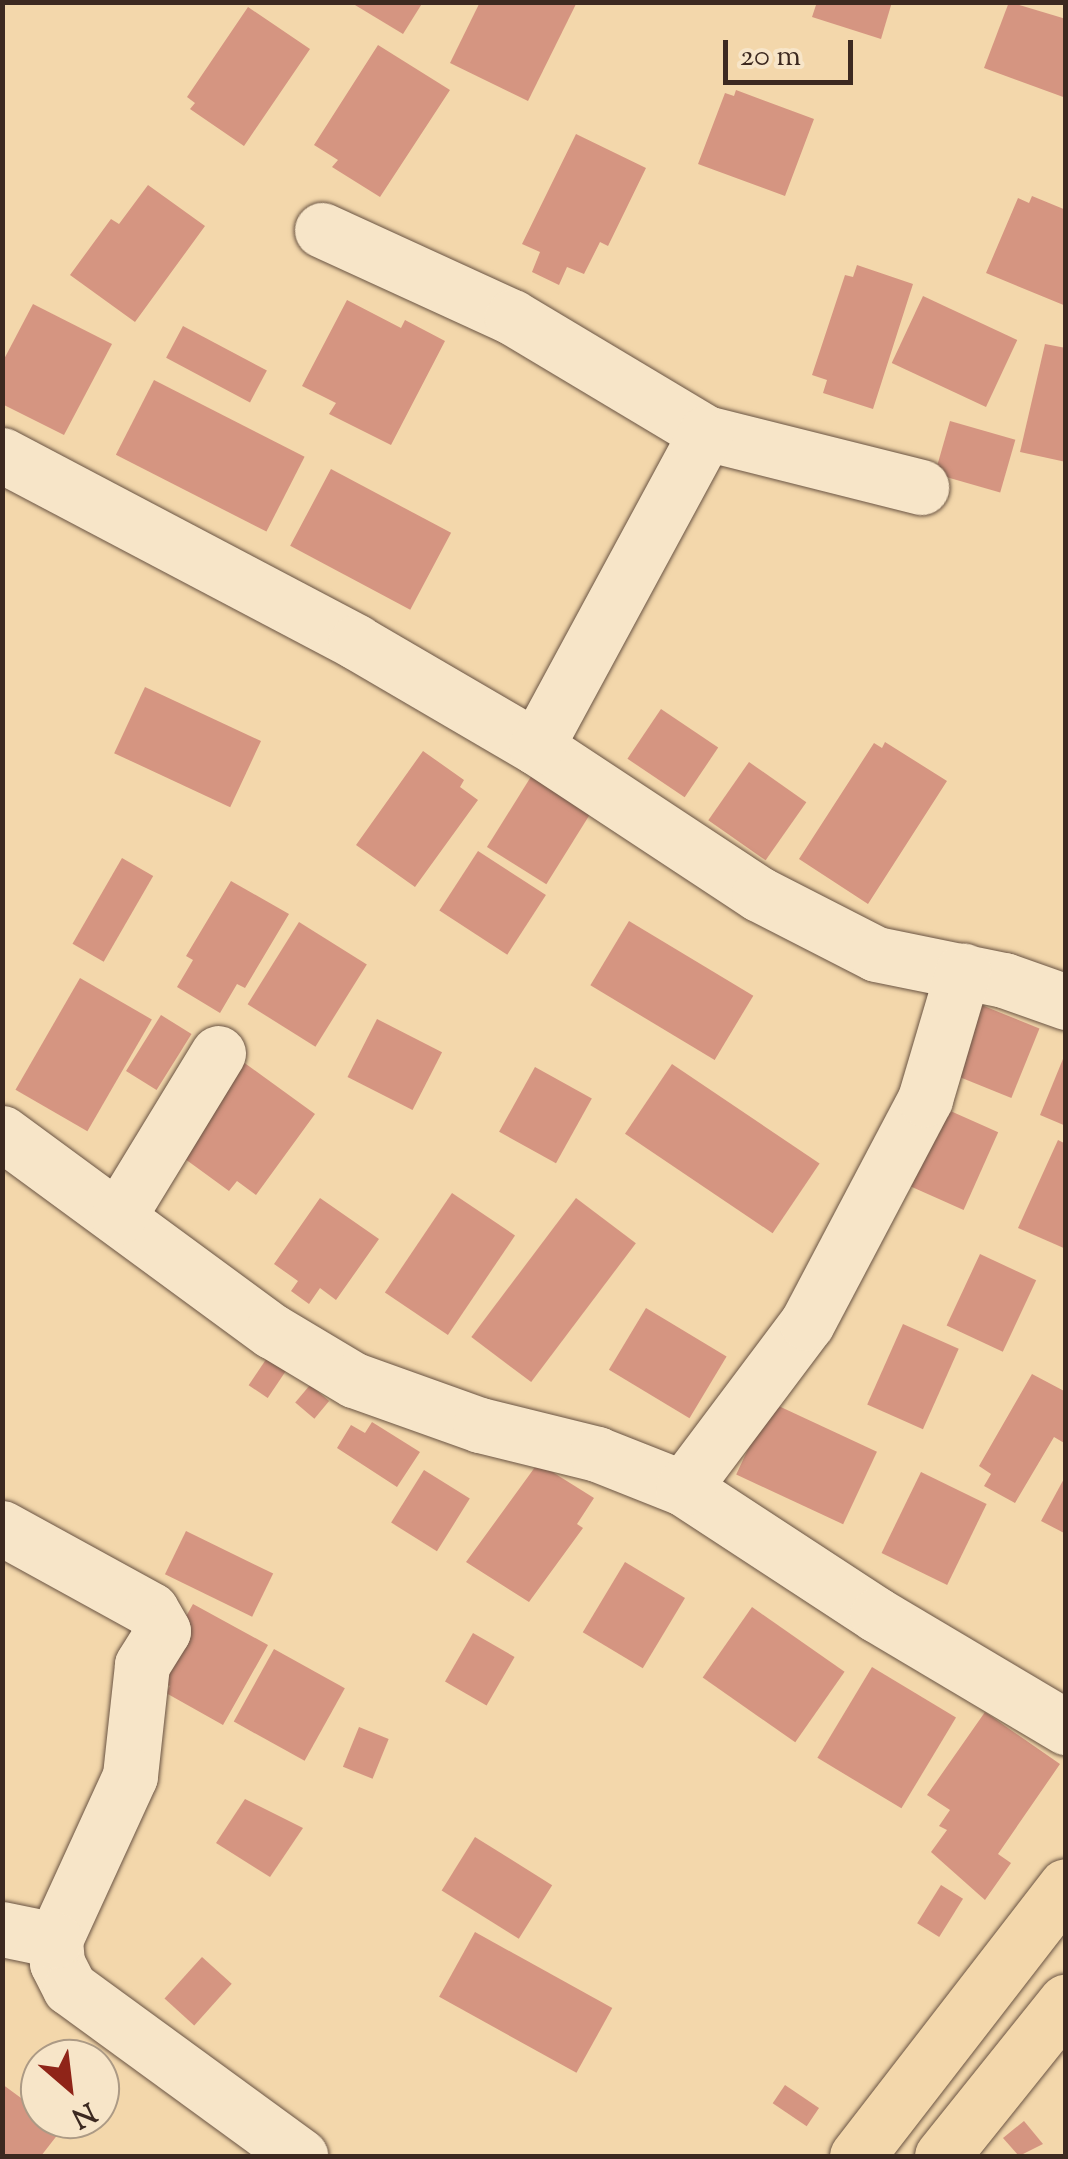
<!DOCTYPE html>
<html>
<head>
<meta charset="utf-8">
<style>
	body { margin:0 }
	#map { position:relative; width:1068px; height:2159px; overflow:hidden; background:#f3d7ab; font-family:"Sorts Mill Goudy",serif }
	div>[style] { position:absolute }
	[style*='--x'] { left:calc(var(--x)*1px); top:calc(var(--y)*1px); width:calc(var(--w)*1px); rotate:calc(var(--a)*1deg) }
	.building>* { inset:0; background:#d59581; transform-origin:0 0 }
	.roads { filter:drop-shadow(0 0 2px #6a5443) drop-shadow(0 0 2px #6a5443) }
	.minor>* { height:55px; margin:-27.5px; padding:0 27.5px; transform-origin:27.5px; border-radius:27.5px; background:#f7e5c8 }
	.major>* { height:55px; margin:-27.5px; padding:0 27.5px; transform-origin:27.5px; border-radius:27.5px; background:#f3d7ab }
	span { translate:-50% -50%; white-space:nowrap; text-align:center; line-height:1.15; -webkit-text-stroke:10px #f7e5c8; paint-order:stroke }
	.frame { position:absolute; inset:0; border:5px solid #3c2920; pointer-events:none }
	.north { position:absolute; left:20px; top:2039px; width:100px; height:100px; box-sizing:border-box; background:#f7e5c8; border:2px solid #ac9a85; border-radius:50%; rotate:152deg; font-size:28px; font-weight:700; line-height:40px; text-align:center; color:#3c2920 }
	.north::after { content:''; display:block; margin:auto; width:35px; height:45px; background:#8f2418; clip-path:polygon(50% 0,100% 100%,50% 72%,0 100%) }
	.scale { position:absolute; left:723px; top:40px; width:130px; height:45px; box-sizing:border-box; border:5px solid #3c2920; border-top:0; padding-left:12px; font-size:30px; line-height:35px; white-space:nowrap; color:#3c2920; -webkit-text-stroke:8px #f7e5c8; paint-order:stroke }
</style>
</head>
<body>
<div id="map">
	<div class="building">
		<i style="clip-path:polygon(350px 2px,423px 2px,403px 34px)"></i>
		<i style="clip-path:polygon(480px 2px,577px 2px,528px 101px,450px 63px)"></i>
		<i style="clip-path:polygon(817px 2px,892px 2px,881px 39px,812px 17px)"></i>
		<i style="clip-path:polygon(1009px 2px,1066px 19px,1066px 98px,984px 68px)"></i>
		<i style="clip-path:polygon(248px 7px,310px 49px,244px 146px,190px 109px,195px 103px,187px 97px)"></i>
		<i style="clip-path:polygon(378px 45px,450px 90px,380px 197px,332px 167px,338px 160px,314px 145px)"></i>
		<i style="clip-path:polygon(736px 90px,814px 119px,785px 196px,698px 164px,725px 93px,734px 96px)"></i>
		<i style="clip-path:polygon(576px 134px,646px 168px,608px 246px,600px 242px,584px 274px,567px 267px,559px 285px,532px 272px,540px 252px,522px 244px)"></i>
		<i style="clip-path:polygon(148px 185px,205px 226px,135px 322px,70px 275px,111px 219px,119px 224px)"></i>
		<i style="clip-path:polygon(1032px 196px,1066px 210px,1066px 306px,986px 273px,1018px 198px,1029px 203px)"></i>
		<i style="clip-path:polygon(857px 265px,913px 284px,873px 409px,823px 393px,827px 380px,812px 375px,845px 275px,853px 277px)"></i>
		<i style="left:923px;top:296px;width:104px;height:74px;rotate:25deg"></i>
		<i style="clip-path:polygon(347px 300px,401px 328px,405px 320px,445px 341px,391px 445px,329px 414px,336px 403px,302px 386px)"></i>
		<i style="clip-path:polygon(33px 304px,112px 344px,64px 435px,2px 404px,2px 363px)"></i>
		<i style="left:183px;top:326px;width:95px;height:36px;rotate:28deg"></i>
		<i style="clip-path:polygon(1045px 344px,1066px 348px,1066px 462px,1020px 452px)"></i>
		<i style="left:154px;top:380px;width:169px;height:84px;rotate:27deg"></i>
		<i style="left:950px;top:421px;width:68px;height:55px;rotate:16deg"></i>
		<i style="left:331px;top:469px;width:136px;height:87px;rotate:28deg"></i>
		<i style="left:145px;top:687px;width:128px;height:73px;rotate:25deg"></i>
		<i style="left:661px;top:709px;width:69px;height:60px;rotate:34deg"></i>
		<i style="clip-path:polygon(885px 742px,947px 781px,868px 904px,799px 859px,874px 743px,882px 748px)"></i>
		<i style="clip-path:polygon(423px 751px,464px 780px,460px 787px,478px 800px,415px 887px,356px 845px)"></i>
		<i style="left:749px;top:762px;width:70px;height:71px;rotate:35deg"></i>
		<i style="left:532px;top:775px;width:70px;height:85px;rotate:32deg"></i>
		<i style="left:478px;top:851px;width:81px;height:71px;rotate:33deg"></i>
		<i style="left:122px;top:858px;width:36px;height:99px;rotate:30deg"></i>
		<i style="clip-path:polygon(231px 881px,289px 914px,245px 988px,237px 984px,220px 1013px,177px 987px,193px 960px,186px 956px)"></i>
		<i style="left:629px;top:921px;width:145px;height:75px;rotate:31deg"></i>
		<i style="left:299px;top:922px;width:80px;height:97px;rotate:32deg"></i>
		<i style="left:80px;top:978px;width:83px;height:129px;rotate:30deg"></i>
		<i style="left:969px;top:1000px;width:76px;height:75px;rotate:22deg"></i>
		<i style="left:161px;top:1015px;width:36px;height:66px;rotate:32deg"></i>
		<i style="left:377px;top:1019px;width:73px;height:65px;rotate:27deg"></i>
		<i style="clip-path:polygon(1065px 1054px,1066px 1054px,1066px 1126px,1040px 1115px)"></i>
		<i style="clip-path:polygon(239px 1059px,315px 1114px,256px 1195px,237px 1181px,229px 1191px,181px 1156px,227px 1092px,219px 1086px)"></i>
		<i style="left:672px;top:1064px;width:178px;height:84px;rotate:34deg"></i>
		<i style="left:535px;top:1067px;width:65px;height:74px;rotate:29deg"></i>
		<i style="left:937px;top:1105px;width:67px;height:85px;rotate:24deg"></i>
		<i style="clip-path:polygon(1058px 1140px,1066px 1144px,1066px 1249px,1018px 1228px)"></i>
		<i style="left:452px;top:1193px;width:76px;height:120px;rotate:34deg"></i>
		<i style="clip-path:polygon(320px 1198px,379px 1239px,336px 1300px,320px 1288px,309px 1304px,291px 1291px,298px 1281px,274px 1264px)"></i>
		<i style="left:576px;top:1198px;width:75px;height:174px;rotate:37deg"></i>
		<i style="left:980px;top:1254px;width:62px;height:79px;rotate:25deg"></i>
		<i style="left:646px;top:1308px;width:94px;height:72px;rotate:31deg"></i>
		<i style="left:903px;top:1324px;width:61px;height:88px;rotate:24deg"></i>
		<i style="left:271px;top:1352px;width:23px;height:40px;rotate:34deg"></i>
		<i style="clip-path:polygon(1032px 1374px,1066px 1392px,1066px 1444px,1054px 1437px,1015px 1503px,984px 1486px,991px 1474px,979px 1466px)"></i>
		<i style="left:310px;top:1385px;width:25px;height:23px;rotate:40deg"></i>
		<i style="left:770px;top:1402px;width:118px;height:80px;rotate:25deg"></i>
		<i style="clip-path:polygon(372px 1422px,420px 1452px,397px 1487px,337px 1448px,351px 1425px,365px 1433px)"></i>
		<i style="clip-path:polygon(538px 1463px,594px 1498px,577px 1524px,583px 1528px,529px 1602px,466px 1562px)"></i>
		<i style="left:424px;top:1470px;width:54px;height:62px;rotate:32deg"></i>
		<i style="left:921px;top:1472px;width:73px;height:90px;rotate:26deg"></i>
		<i style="clip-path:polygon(1066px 1475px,1066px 1534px,1041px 1521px)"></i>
		<i style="left:186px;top:1531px;width:97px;height:48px;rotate:26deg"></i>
		<i style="left:625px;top:1562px;width:70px;height:82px;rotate:31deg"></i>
		<i style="clip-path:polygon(193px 1604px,268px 1645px,223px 1725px,166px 1693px,170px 1686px,153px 1676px)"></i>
		<i style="left:752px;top:1607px;width:113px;height:86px;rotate:35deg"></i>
		<i style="left:473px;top:1633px;width:48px;height:56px;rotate:30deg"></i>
		<i style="left:274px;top:1649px;width:81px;height:83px;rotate:29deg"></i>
		<i style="left:872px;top:1667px;width:98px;height:106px;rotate:31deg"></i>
		<i style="clip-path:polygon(985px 1712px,1060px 1764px,998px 1854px,1011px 1863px,985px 1900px,931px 1852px,947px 1830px,939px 1826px,950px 1810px,927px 1795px)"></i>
		<i style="left:359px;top:1727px;width:32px;height:43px;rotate:22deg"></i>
		<i style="clip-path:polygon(245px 1799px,303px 1828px,270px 1877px,216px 1843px)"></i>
		<i style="left:475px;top:1837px;width:91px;height:63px;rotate:32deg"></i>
		<i style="left:941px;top:1885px;width:26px;height:45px;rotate:32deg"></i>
		<i style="left:475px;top:1932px;width:157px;height:74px;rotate:29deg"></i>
		<i style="left:202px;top:1957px;width:40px;height:56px;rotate:42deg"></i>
		<i style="clip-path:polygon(2px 2084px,40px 2112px,40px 2119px,62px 2129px,41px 2156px,2px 2156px)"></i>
		<i style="left:785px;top:2085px;width:41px;height:22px;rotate:34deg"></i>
		<i style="clip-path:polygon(1024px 2121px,1043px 2144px,1019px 2156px,1003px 2138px)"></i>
	</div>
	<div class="roads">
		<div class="minor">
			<i style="--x:322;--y:230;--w:209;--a:24.6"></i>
			<i style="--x:512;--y:317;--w:226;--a:30.9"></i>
			<i style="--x:706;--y:433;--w:222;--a:14.1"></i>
			<i style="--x:2;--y:455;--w:400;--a:27.8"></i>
			<i style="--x:356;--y:642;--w:208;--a:30.3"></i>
			<i style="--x:536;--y:747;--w:267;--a:33.4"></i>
			<i style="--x:759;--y:894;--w:131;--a:27.1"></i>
			<i style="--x:876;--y:954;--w:131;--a:11.5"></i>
			<i style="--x:1004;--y:980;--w:66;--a:19.5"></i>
			<i style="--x:536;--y:747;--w:357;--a:-61.6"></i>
			<i style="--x:2;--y:1133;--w:335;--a:36.3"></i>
			<i style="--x:272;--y:1331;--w:96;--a:30.9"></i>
			<i style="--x:354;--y:1380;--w:134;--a:19.7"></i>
			<i style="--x:480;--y:1425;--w:121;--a:13.9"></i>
			<i style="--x:597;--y:1454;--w:92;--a:21.6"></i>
			<i style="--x:683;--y:1488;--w:232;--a:33.2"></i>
			<i style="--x:877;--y:1615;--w:220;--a:30.7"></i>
			<i style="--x:118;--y:1217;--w:192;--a:-58.6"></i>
			<i style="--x:683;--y:1488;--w:206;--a:-53.1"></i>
			<i style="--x:807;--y:1323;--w:253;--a:-62.2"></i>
			<i style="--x:925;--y:1099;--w:134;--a:-73.5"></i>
			<i style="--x:2;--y:1528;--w:170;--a:28.8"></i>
			<i style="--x:151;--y:1610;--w:24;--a:60"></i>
			<i style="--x:163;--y:1631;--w:40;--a:122"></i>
			<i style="--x:142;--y:1665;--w:112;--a:96.2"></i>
			<i style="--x:130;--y:1776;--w:180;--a:114.6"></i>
			<i style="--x:55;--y:1940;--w:23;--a:85"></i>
			<i style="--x:57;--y:1963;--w:28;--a:63"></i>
			<i style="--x:70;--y:1988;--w:285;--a:36.1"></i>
			<i style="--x:2;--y:1929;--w:54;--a:11.7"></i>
		</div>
		<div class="major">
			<i style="--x:857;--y:2156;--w:341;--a:-52.3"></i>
			<i style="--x:942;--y:2156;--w:198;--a:-51.3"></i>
		</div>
	</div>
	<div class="frame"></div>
	<div class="north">N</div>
	<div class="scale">20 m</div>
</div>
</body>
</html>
